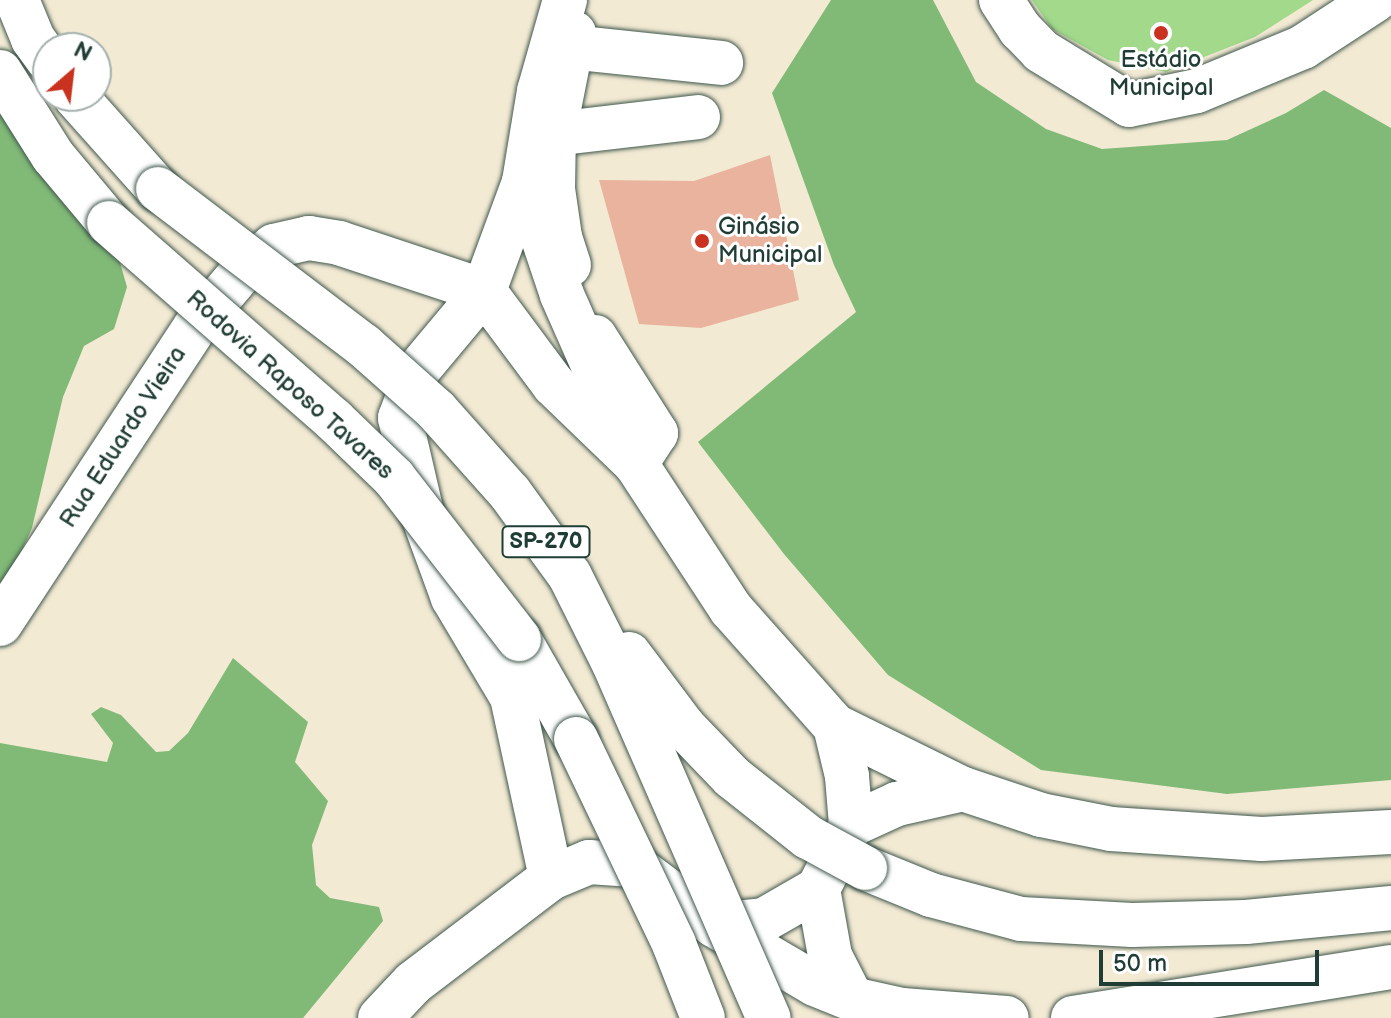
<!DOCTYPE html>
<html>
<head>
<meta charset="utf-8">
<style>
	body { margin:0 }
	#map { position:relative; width:1391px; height:1018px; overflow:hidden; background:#f3ead4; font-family:"Balsamiq Sans",sans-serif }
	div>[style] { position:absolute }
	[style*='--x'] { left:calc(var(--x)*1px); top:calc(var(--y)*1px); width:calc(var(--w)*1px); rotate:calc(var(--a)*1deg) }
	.green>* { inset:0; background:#a2d98b }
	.forest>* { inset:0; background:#81b977 }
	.building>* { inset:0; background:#e9b39e }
	.roads { filter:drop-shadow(0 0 2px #3f574c) drop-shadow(0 0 2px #3f574c) }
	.minor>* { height:44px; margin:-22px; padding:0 22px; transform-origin:22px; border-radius:22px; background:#fff }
	.major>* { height:44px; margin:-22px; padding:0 22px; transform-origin:22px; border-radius:22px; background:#fff }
	.highway>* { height:44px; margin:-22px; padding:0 22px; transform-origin:22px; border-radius:22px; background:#fff }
	.bridges { filter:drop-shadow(0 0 2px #3f574c) drop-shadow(0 0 2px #3f574c) }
	.highway-bridge>* { height:44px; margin:-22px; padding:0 22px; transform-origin:22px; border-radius:22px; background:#fff }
	.dots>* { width:22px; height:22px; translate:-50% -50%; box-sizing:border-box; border:4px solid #fff; border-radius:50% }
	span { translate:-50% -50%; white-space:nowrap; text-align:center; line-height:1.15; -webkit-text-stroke:6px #fff; paint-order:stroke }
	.shield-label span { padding:2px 6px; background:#fff; border:2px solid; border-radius:6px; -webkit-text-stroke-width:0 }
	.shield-label { font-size:22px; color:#1f3d34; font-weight:700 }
	.poi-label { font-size:24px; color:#1f3d34 }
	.left { translate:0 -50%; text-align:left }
	.street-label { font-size:24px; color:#1f3d34 }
	.north { position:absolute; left:32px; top:32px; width:80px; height:80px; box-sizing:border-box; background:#fff; border:2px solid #a5b1ae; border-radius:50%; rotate:28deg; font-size:22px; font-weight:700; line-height:32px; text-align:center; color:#1f3d34 }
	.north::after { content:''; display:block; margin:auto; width:28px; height:36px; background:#c8321e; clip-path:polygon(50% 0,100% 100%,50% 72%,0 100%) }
	.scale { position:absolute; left:1099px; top:950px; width:220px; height:36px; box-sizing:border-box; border:4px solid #1f3d34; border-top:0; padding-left:10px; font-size:24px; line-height:28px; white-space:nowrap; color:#1f3d34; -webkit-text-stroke:6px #fff; paint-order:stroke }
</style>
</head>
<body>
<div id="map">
	<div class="green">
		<i style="clip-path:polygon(1032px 0,1313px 0,1255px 37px,1166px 72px,1108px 60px,1052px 29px)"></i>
	</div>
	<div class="forest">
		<i style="clip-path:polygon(831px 0,933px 0,976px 82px,1046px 129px,1102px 149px,1227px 140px,1286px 113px,1324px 90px,1391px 128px,1391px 780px,1227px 794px,1041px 770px,888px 675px,784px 554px,698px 442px,856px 312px,834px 265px,772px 93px)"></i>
		<i style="clip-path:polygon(0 107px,100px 192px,127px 287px,114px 329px,84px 346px,63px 397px,32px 528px,0 598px)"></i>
		<i style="clip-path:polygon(233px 658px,308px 722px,295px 762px,328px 801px,312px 845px,316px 885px,330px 898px,379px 907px,383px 921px,303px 1018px,0 1018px,0 743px,107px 762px,113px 743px,91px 714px,101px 707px,121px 715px,156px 752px,169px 751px,188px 733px)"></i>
	</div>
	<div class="building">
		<i style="clip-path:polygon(770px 155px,799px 300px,701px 328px,639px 324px,599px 180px,694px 181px)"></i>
	</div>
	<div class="roads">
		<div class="minor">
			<i style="--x:1001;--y:0;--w:35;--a:57"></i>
			<i style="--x:1020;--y:29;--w:30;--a:46"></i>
			<i style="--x:1041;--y:51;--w:103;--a:31.5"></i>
			<i style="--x:1129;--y:105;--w:69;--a:-11.6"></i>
			<i style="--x:1197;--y:91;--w:115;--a:-22.5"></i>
			<i style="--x:1303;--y:47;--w:86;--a:-33.1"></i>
			<i style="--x:570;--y:47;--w:152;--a:6"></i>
			<i style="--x:554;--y:134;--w:145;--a:-6.7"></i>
			<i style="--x:569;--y:265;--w:29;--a:-108"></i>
			<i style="--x:560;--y:237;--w:49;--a:-98.3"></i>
			<i style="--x:553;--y:189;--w:55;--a:-89"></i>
			<i style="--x:554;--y:134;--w:103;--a:-78.8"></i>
			<i style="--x:595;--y:337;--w:114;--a:57.6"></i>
			<i style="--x:656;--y:433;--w:37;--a:123"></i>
			<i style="--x:0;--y:624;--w:355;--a:-56.7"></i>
			<i style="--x:195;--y:327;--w:70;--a:-49.7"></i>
			<i style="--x:240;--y:274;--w:44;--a:-39.5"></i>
			<i style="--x:274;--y:246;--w:36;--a:-13"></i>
			<i style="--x:309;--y:238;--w:30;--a:9"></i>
			<i style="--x:339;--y:243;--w:153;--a:18.3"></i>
			<i style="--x:484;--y:291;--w:103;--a:129.9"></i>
			<i style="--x:418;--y:370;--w:51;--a:110.6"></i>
			<i style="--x:400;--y:418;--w:98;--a:77"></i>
			<i style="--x:422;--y:513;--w:90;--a:70"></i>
			<i style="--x:453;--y:598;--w:115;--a:59.2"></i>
			<i style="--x:512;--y:697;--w:185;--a:77.8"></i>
		</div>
		<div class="major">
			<i style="--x:565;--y:0;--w:95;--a:105.9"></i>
			<i style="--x:539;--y:91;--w:92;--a:99.4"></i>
			<i style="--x:524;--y:182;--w:116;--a:110.2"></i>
			<i style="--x:484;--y:291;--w:117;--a:53.3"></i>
			<i style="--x:554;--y:385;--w:114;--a:43.9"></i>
			<i style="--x:636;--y:464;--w:173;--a:56.8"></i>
			<i style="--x:731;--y:609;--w:157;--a:48.4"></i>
			<i style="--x:835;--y:726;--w:143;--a:26.2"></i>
			<i style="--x:963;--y:789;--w:82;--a:18.4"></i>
			<i style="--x:1041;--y:815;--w:71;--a:11.3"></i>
			<i style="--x:1111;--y:829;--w:151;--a:3.8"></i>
			<i style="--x:1262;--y:839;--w:129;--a:-3.1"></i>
			<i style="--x:524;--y:182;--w:119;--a:71.4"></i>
			<i style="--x:562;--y:295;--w:166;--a:66.2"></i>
			<i style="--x:851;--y:825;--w:51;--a:-24.5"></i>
			<i style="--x:897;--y:804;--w:68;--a:-12.8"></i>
			<i style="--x:818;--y:889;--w:68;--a:79.8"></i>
			<i style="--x:830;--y:956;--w:48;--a:62.9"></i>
			<i style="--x:714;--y:925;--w:50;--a:-5.7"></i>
			<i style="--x:764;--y:920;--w:62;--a:-29.9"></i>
			<i style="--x:818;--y:889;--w:72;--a:-62.7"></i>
			<i style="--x:851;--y:825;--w:49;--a:-94.7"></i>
			<i style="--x:847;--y:776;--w:51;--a:-103.5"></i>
			<i style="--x:380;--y:1018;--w:48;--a:-46.7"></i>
			<i style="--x:413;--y:983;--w:173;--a:-37.3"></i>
			<i style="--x:551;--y:878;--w:41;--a:-22.8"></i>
			<i style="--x:589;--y:862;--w:44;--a:3.9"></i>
			<i style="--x:633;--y:865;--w:101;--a:36.5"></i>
			<i style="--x:714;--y:925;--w:117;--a:30.3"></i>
			<i style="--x:815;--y:984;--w:40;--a:22"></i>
			<i style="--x:852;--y:999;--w:51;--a:12.4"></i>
			<i style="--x:902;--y:1010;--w:105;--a:4.4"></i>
			<i style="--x:1073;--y:1018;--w:322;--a:-9.1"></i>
		</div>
		<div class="highway">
			<i style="--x:17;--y:0;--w:42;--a:67.7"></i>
			<i style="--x:33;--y:39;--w:26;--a:54"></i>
			<i style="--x:0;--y:72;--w:99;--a:57.8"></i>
			<i style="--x:53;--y:156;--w:87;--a:50.1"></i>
			<i style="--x:75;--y:96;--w:125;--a:48.3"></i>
			<i style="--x:519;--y:639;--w:115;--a:60.3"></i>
			<i style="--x:865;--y:868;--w:71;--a:22.2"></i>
			<i style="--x:931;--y:895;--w:93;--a:14.9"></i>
			<i style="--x:1021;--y:919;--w:111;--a:3.1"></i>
			<i style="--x:1132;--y:925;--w:114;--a:-1.5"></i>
			<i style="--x:1246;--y:922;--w:146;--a:-5.5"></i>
		</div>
	</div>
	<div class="bridges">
		<div class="highway-bridge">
			<i style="--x:158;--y:189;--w:258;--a:37.3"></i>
			<i style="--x:363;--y:345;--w:98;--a:41.7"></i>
			<i style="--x:436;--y:410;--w:111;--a:48.3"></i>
			<i style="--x:510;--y:493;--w:102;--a:54.1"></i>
			<i style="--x:570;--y:576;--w:98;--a:63.4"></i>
			<i style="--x:614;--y:664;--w:386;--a:66.4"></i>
			<i style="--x:109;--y:223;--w:299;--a:41.2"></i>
			<i style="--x:334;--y:420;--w:83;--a:44"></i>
			<i style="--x:394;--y:478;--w:204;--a:52.2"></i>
			<i style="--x:629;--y:654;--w:91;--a:53"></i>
			<i style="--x:684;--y:727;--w:69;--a:46.2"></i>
			<i style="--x:732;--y:777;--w:97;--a:38.3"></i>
			<i style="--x:808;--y:837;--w:65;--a:28.5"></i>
			<i style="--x:576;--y:739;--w:227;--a:64.4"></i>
			<i style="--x:674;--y:944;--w:79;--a:68.6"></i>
		</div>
	</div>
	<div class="dots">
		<i style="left:1161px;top:33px;background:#c8321e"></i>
		<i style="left:702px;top:241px;background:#c8321e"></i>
	</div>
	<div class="shield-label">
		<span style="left:546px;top:542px">SP-270</span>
	</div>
	<div class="poi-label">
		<span style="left:1161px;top:74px">Estádio<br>Municipal</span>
		<span class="left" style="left:718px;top:241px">Ginásio<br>Municipal</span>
	</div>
	<div class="street-label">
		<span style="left:290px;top:385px;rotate:42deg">Rodovia Raposo Tavares</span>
		<span style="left:123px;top:437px;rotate:-57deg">Rua Eduardo Vieira</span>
	</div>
	<div class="north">N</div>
	<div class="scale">50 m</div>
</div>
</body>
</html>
